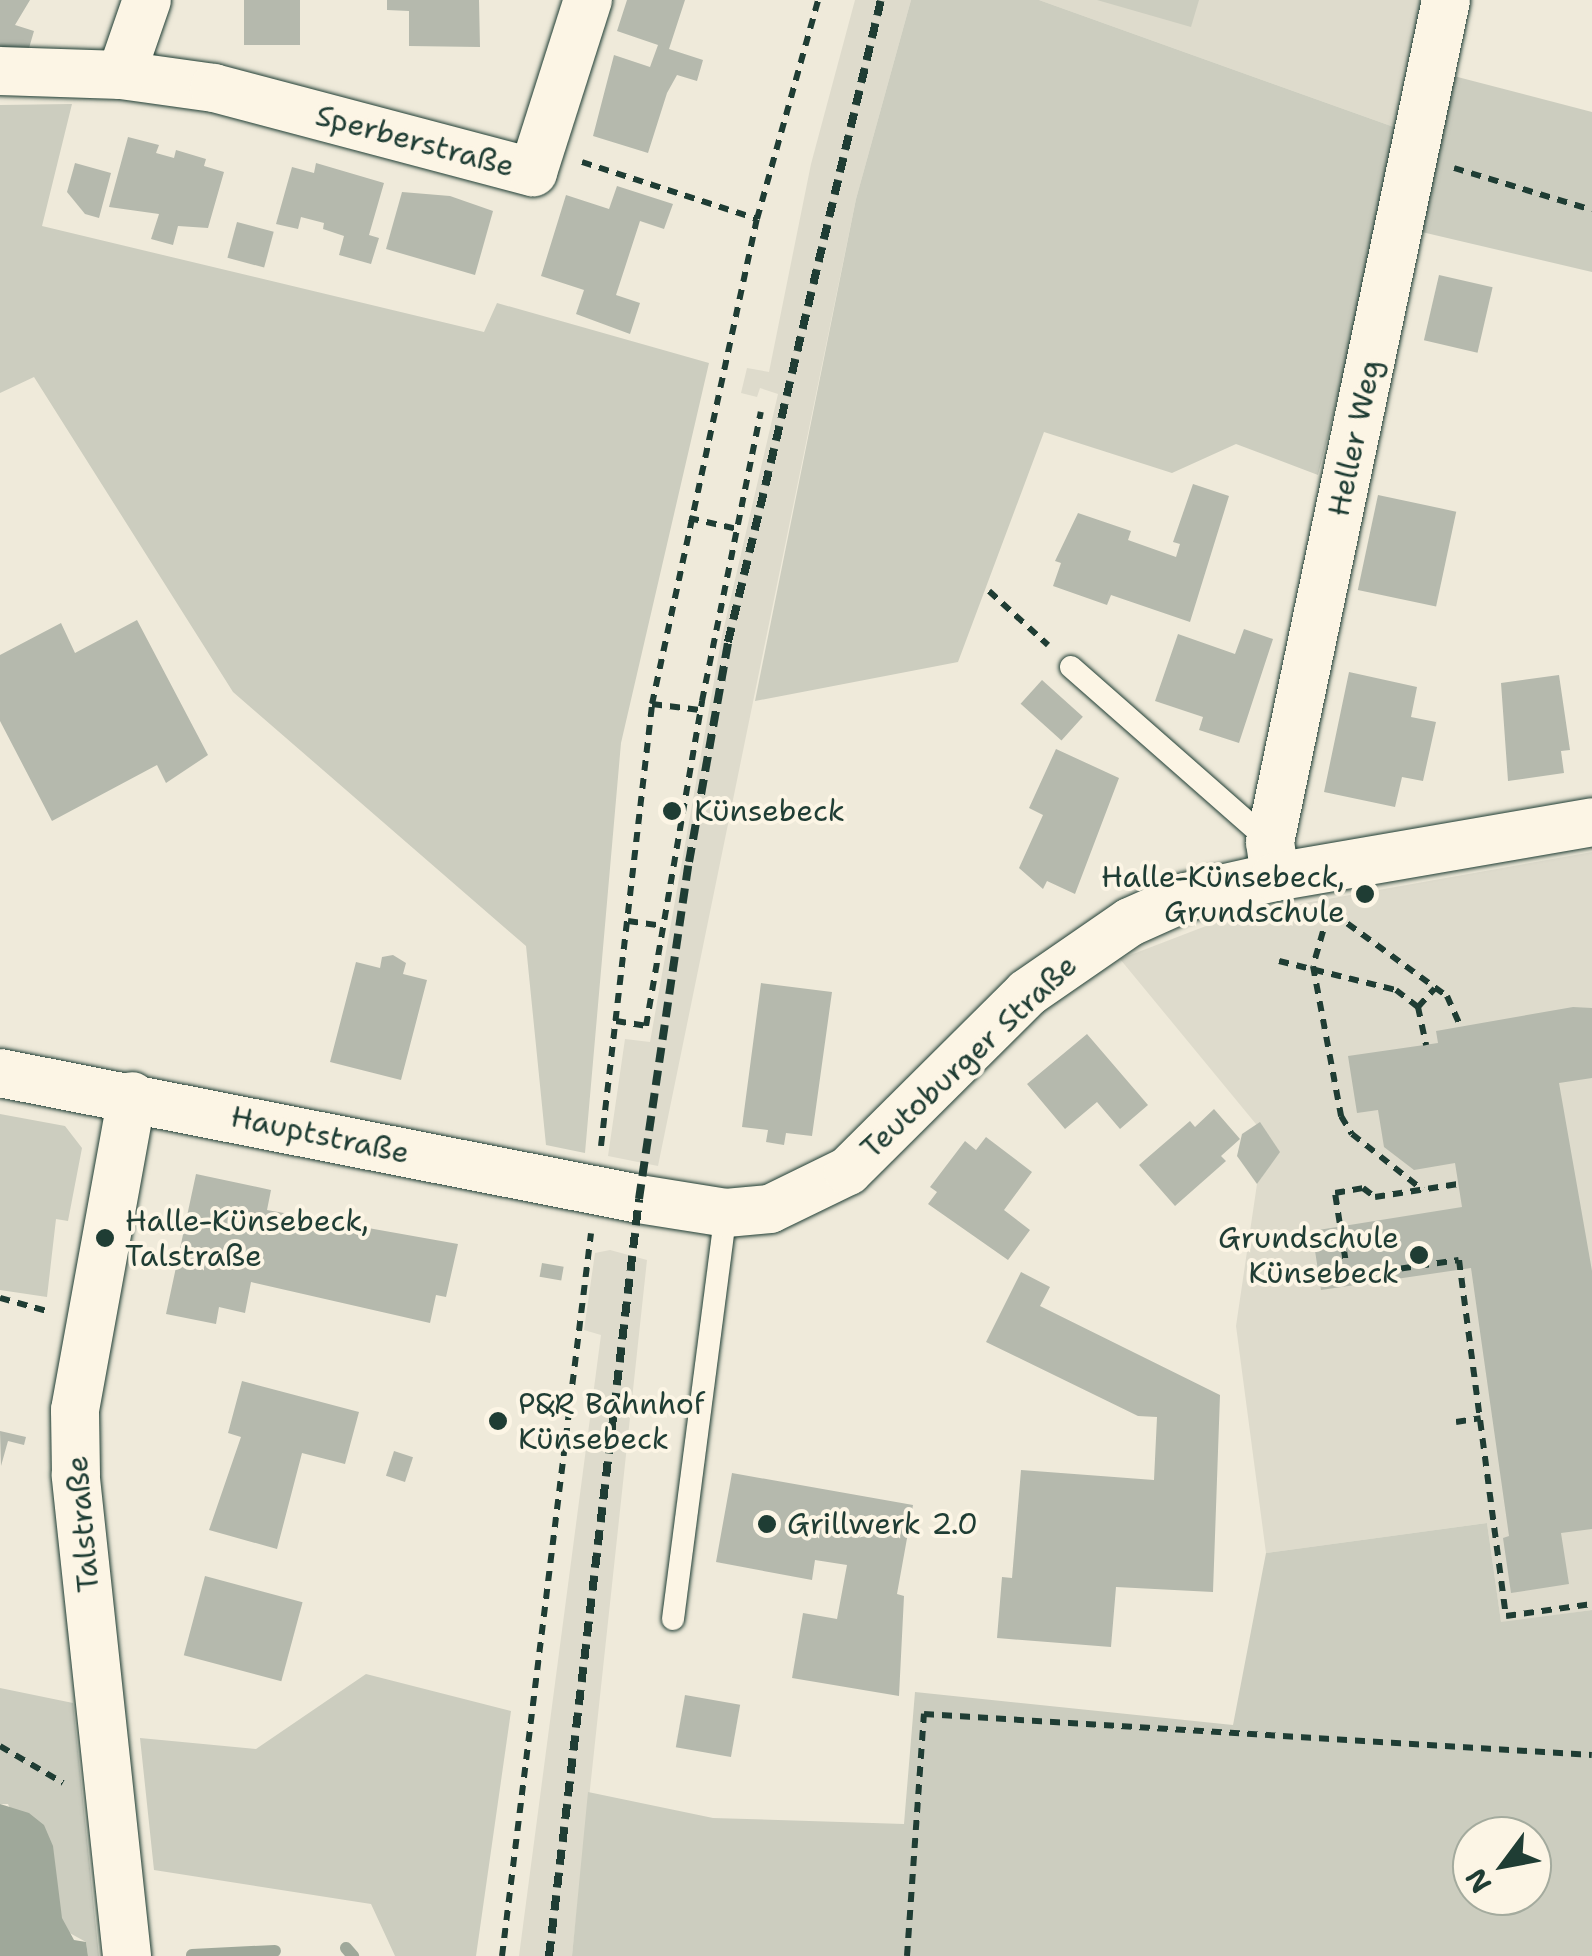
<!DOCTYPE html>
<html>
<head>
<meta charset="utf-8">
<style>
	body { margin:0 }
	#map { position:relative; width:1592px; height:1956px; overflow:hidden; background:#efeada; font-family:"Shantell Sans",sans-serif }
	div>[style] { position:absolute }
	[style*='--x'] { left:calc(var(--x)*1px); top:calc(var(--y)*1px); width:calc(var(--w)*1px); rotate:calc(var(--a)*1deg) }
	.built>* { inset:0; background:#dedbcc }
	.green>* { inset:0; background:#cccdbf }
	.water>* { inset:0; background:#9fa89a }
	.stream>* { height:12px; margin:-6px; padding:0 6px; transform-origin:6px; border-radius:6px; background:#9fa89a }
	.building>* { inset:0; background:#b5b9ad; transform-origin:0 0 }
	.path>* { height:6px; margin-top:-3px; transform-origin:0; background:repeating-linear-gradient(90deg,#1f3d34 0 10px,transparent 0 18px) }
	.roads { filter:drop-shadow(0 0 2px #1f3d34) drop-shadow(0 0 2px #1f3d34) }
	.lane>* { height:22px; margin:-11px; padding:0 11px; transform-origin:11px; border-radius:11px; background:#fcf5e5 }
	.street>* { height:48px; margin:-24px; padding:0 24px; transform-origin:24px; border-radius:24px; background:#fcf5e5 }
	.rail>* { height:8px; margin-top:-4px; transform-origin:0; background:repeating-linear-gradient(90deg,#1f3d34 0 15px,transparent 0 23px) }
	.dots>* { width:28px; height:28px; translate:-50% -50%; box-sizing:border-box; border:5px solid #fcf5e5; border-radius:50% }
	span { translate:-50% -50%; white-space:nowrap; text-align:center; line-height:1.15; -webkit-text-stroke:8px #fcf5e5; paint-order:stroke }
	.street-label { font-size:30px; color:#1f3d34 }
	.poi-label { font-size:30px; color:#1f3d34 }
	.left { translate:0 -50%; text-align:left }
	.right { translate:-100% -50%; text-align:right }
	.north { position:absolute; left:1452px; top:1816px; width:100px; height:100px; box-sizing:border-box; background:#fcf5e5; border:2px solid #a4ab9e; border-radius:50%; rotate:238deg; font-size:28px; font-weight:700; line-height:40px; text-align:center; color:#1f3d34 }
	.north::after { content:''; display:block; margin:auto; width:35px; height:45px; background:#1f3d34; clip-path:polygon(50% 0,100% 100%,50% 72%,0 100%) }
</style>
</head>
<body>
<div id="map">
	<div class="built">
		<i style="clip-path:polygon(855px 0,911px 0,856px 199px,658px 1166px,608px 1156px,625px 1039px,650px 1042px,722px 636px,778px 394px,760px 388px,757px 397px,741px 393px,747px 368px,769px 372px,811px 164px)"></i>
		<i style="clip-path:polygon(1039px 0,1428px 0,1405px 131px)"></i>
		<i style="clip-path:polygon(1592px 852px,1592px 1610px,1501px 1623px,1487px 1523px,1266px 1553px,1236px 1326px,1257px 1184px,1279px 1152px,1120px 959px,1232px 916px)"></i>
		<i style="clip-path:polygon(610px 1250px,647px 1260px,572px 1956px,519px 1956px,601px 1335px,584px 1330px,595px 1253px)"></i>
	</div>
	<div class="green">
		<i style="clip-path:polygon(911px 0,1039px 0,1405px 131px,1318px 475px,1236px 444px,1172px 473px,1044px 432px,958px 662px,755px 701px,856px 199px)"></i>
		<i style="clip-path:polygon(1097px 0,1199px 0,1191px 27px)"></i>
		<i style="clip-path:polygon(1446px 74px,1592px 112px,1592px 272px,1409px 229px)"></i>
		<i style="clip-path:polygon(72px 104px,42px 226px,484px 332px,497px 303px,709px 363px,621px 743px,585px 1153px,546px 1145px,526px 946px,233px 692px,34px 377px,0 393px,0 105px)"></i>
		<i style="clip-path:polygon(0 1114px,65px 1126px,82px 1148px,68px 1221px,56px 1219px,47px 1297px,0 1290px)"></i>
		<i style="clip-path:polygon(evenodd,1487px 1523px,1501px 1622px,1592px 1610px,1592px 1956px,572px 1956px,588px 1792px,713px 1818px,904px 1824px,915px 1692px,1233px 1725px,1266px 1553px,1487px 1523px,1472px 1836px,1532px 1836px,1532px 1896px,1472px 1896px,1472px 1836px)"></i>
		<i style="clip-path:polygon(366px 1674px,511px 1711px,476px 1956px,395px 1956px,371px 1904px,154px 1870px,140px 1738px,256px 1749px)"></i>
		<i style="clip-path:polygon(0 1688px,73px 1703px,99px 1956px,88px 1956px,86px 1942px,66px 1931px,8px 1804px,0 1804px)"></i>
	</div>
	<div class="water">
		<i style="clip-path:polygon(0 1804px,29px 1813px,44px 1825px,53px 1846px,62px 1918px,74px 1940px,86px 1942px,88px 1956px,0 1956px)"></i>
	</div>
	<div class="stream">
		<i style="--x:346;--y:1948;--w:11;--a:49"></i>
		<i style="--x:192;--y:1955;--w:83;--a:-2.8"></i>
	</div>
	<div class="building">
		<i style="clip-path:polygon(0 0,30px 0,15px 25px,34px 31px,27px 55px,0 46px)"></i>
		<i style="left:244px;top:0;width:56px;height:45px"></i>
		<i style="clip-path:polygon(387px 0,479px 0,480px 47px,409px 46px,409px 11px,387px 10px)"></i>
		<i style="clip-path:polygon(627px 0,685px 0,669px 49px,703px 60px,697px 81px,677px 75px,667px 93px,648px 153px,593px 136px,614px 55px,650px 67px,658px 45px,617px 31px)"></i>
		<i style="clip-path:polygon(128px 137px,159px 145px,156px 153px,174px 158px,176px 150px,206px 159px,204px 166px,224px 172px,208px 228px,178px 226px,173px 245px,151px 239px,159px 214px,109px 207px)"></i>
		<i style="clip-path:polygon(75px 163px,111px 173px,99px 218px,85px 214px,67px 192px)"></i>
		<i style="clip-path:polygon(316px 163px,384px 183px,369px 235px,379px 238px,371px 264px,339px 255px,344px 236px,323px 229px,324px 223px,301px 217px,298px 229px,276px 224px,292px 167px,314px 173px)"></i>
		<i style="clip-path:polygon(617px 186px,673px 204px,664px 229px,640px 221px,616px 295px,640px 303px,630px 334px,576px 314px,584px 290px,541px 276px,566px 195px,609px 209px)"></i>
		<i style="clip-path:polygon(402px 192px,450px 196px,493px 211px,475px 275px,386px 249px)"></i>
		<i style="left:237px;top:222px;width:38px;height:37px;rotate:15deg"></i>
		<i style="left:1439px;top:275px;width:55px;height:67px;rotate:13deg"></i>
		<i style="clip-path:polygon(1193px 484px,1229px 496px,1190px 622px,1111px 595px,1107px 605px,1053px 586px,1061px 563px,1055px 561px,1078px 513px,1131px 531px,1128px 540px,1176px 557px,1180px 544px,1173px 542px)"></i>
		<i style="left:1378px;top:495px;width:80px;height:97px;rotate:12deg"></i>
		<i style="clip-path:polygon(137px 620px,208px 755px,166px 783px,157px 765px,52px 821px,0 721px,0 655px,61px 623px,75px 653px)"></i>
		<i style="clip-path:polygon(1244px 629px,1273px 639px,1239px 743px,1199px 730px,1203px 717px,1155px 701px,1178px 634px,1235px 654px)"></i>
		<i style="clip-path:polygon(1349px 672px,1417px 687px,1411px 717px,1436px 722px,1423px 781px,1402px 777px,1395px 807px,1324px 792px)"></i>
		<i style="clip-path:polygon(1559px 675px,1570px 750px,1561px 751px,1564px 773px,1508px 781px,1501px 683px)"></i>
		<i style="left:1042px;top:680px;width:55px;height:32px;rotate:42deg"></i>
		<i style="clip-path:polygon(1056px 749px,1119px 778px,1075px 894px,1047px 881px,1043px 889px,1019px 868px,1043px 815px,1029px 808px)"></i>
		<i style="clip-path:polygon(393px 955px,406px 963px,403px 974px,427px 980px,401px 1080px,330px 1062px,356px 962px,380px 968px,382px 957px)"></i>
		<i style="clip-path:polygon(761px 983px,832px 992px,812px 1136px,786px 1133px,784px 1145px,766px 1142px,768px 1130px,742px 1127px)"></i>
		<i style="clip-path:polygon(1573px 1007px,1592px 1008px,1592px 1078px,1559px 1083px,1592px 1271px,1592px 1529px,1561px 1533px,1569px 1584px,1511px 1593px,1503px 1538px,1509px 1536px,1471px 1268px,1321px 1290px,1312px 1231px,1462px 1207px,1455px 1163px,1414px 1170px,1384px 1147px,1378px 1110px,1357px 1113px,1348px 1056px,1438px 1043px,1436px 1031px)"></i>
		<i style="clip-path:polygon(1087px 1034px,1148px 1105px,1120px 1129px,1097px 1102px,1065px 1129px,1027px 1084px)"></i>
		<i style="clip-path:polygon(1214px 1109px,1240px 1139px,1221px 1156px,1226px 1161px,1175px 1206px,1139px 1165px,1190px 1121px,1195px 1127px)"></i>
		<i style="clip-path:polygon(1260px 1122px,1280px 1152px,1257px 1184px,1237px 1156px,1242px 1134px)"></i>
		<i style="clip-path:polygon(986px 1137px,1032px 1172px,1004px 1210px,1030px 1230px,1008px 1260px,928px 1204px,937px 1192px,930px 1187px,965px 1141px,976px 1150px)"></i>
		<i style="clip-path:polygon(196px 1174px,271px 1190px,267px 1210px,458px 1244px,446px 1297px,436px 1295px,430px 1323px,251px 1282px,245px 1313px,219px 1307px,216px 1324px,166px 1314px)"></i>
		<i style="left:542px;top:1263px;width:22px;height:14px;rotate:10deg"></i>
		<i style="clip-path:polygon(1021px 1272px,1050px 1287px,1040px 1306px,1220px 1395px,1213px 1592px,1116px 1587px,1111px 1647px,997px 1638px,1002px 1577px,1012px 1578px,1021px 1470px,1154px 1480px,1157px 1417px,1138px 1416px,986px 1342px)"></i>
		<i style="clip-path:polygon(242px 1381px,359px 1412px,345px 1464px,302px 1453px,277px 1549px,209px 1530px,241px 1437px,228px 1433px)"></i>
		<i style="clip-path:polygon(0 1431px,26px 1437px,24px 1445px,8px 1441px,1px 1466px)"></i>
		<i style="left:394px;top:1451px;width:20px;height:26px;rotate:18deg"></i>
		<i style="clip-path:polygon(732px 1473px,913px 1505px,897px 1594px,904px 1596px,899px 1696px,792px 1678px,803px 1613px,837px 1619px,847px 1565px,815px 1560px,812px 1580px,716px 1562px)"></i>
		<i style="left:205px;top:1576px;width:101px;height:82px;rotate:15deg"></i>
		<i style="left:685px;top:1695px;width:56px;height:53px;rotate:10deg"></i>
	</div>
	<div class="path">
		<i style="--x:582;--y:162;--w:184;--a:18"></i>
		<i style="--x:1454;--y:168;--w:144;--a:16.9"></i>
		<i style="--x:689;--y:518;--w:49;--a:12.9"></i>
		<i style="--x:989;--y:591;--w:80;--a:42.5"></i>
		<i style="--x:652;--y:704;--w:48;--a:7.1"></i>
		<i style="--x:1333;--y:913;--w:141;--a:36.1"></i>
		<i style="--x:1447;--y:996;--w:34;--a:66"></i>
		<i style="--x:1328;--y:914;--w:54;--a:106.1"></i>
		<i style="--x:1313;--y:966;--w:153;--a:79.4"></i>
		<i style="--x:1341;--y:1116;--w:21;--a:59"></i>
		<i style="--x:1352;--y:1134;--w:90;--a:38.3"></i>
		<i style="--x:628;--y:921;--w:35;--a:8"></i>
		<i style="--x:1279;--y:961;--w:121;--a:13.9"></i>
		<i style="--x:1396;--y:990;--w:28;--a:38"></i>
		<i style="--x:1418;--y:1007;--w:39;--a:78"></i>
		<i style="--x:1418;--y:1007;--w:25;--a:-48"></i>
		<i style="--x:616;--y:1021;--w:30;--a:9"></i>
		<i style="--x:646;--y:1026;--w:330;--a:-80.2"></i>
		<i style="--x:702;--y:701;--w:295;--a:-78.5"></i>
		<i style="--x:601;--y:1146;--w:445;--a:-83.4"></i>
		<i style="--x:652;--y:704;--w:496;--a:-77.8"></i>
		<i style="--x:757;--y:219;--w:227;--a:-74.4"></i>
		<i style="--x:1348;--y:1276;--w:84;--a:-98.9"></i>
		<i style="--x:1335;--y:1193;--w:28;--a:-10"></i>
		<i style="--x:1363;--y:1188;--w:15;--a:37"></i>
		<i style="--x:1375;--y:1197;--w:84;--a:-8.9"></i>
		<i style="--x:1330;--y:1279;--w:130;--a:-8.4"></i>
		<i style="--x:1459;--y:1260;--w:359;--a:82.5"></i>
		<i style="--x:1506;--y:1616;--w:87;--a:-7.9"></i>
		<i style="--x:0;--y:1298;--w:49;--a:15.5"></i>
		<i style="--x:1456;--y:1422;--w:25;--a:-9"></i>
		<i style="--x:0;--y:1746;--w:73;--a:30.4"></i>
		<i style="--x:502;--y:1956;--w:728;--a:-82.98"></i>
		<i style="--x:907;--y:1956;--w:243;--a:-86"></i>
		<i style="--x:924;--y:1714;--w:669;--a:3.51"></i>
	</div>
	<div class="roads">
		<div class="lane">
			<i style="--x:1071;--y:667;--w:265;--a:41.3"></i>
			<i style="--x:673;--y:1619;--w:409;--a:-82.6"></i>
		</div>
		<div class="street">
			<i style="--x:0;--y:71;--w:121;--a:1.9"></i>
			<i style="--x:121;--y:75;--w:94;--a:8"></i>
			<i style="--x:214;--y:88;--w:330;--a:14.8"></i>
			<i style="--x:533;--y:172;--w:181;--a:-72.3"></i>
			<i style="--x:121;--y:75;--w:79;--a:-70.9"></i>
			<i style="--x:1275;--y:877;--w:35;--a:-98"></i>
			<i style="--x:1270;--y:842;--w:860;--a:-78.19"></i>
			<i style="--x:0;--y:1073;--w:651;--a:11.15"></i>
			<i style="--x:639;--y:1199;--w:88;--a:9.1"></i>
			<i style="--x:726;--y:1213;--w:44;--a:-5.2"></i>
			<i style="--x:770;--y:1209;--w:87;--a:-26"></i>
			<i style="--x:848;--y:1171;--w:252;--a:-44.8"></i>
			<i style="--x:1027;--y:993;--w:125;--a:-34.6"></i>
			<i style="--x:1130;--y:922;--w:61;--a:-24.1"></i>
			<i style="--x:1186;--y:897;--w:91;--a:-12.7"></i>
			<i style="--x:1275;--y:877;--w:322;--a:-9.8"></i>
			<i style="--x:127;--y:1956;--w:484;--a:-96.1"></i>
			<i style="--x:76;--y:1475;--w:65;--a:-90.9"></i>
			<i style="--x:75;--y:1410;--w:319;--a:-79.7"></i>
		</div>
	</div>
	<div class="rail">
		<i style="--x:549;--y:1956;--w:762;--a:-83.22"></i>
		<i style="--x:639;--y:1199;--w:341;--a:-81.6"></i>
		<i style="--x:689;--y:862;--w:223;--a:-79.9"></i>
		<i style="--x:728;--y:642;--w:660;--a:-76.6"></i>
	</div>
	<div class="dots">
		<i style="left:672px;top:811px;background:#1f3d34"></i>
		<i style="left:1365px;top:894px;background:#1f3d34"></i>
		<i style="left:105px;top:1238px;background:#1f3d34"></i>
		<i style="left:1419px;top:1255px;background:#1f3d34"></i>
		<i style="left:498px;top:1421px;background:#1f3d34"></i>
		<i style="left:767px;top:1524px;background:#1f3d34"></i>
	</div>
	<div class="street-label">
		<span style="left:415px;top:141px;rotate:15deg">Sperberstraße</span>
		<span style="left:1355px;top:438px;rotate:-78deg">Heller Weg</span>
		<span style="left:969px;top:1057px;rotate:-43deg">Teutoburger Straße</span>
		<span style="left:320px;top:1135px;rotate:12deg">Hauptstraße</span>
		<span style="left:83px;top:1524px;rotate:-95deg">Talstraße</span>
	</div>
	<div class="poi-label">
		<span class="left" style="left:694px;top:811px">Künsebeck</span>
		<span class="right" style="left:1345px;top:894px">Halle-Künsebeck,<br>Grundschule</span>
		<span class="left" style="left:125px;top:1238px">Halle-Künsebeck,<br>Talstraße</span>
		<span class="right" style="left:1399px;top:1255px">Grundschule<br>Künsebeck</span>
		<span class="left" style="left:518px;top:1421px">P&amp;R Bahnhof<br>Künsebeck</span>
		<span class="left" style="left:787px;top:1524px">Grillwerk 2.0</span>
	</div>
	<div class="north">N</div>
</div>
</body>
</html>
